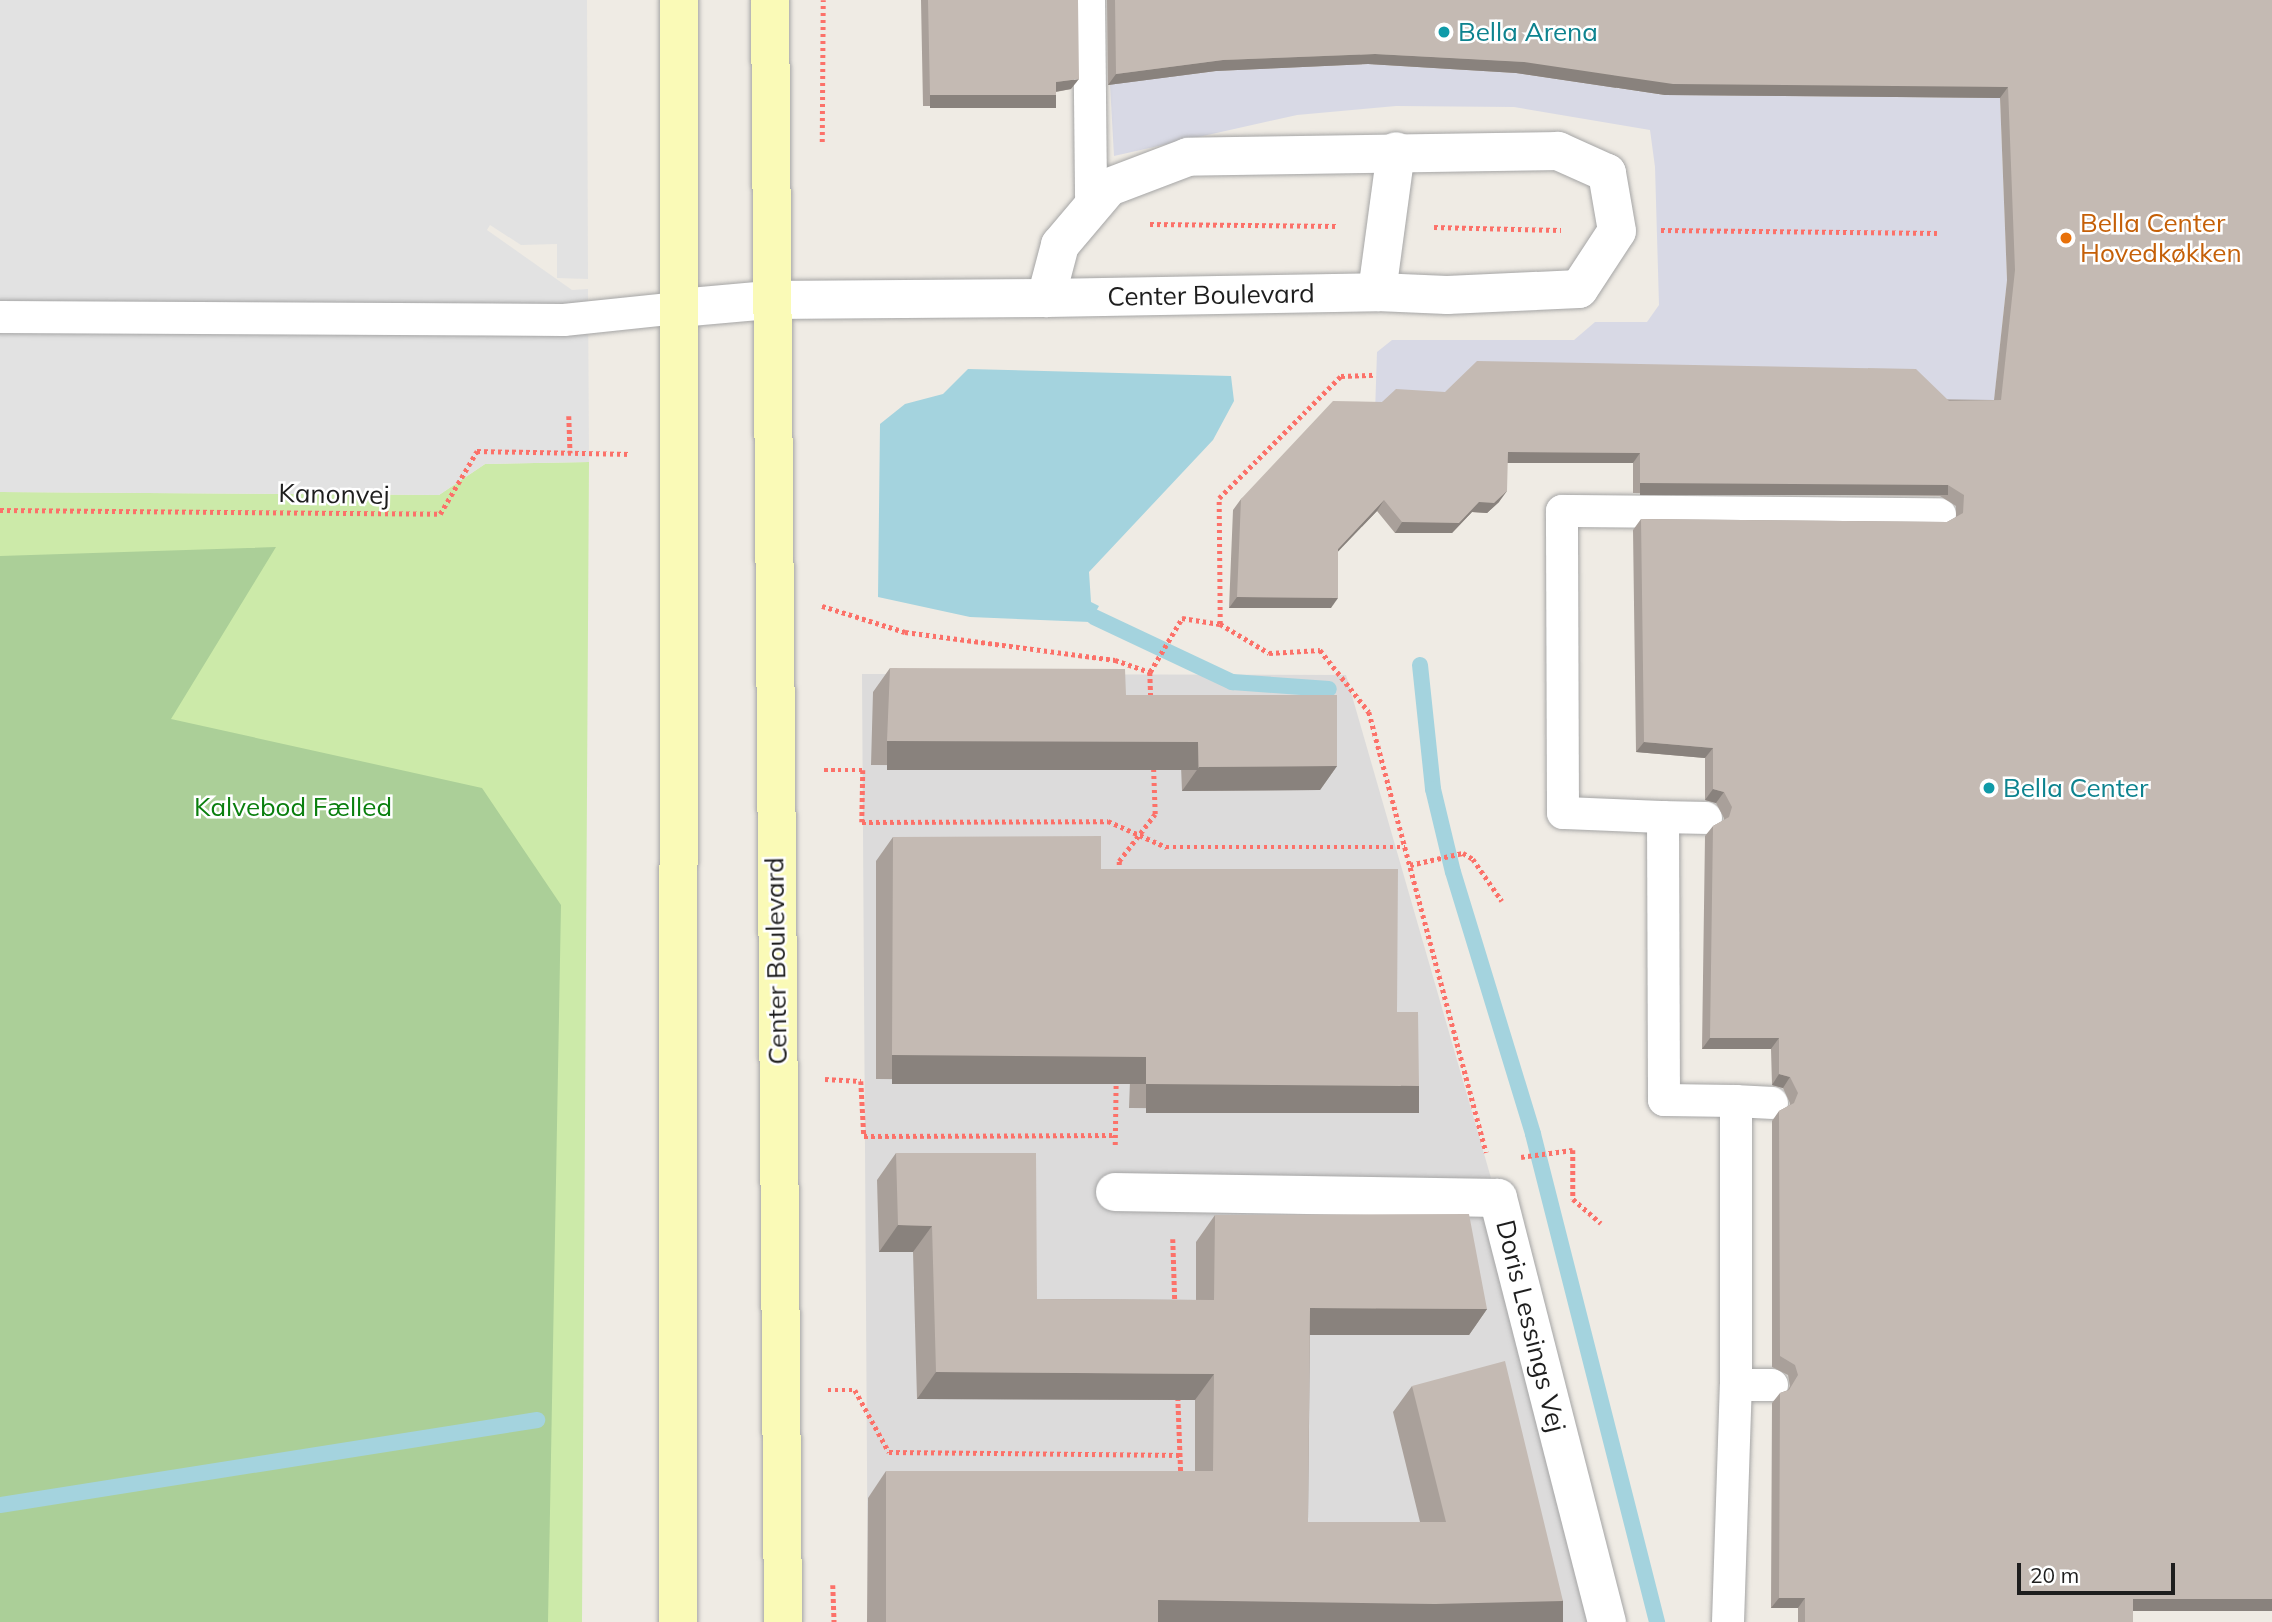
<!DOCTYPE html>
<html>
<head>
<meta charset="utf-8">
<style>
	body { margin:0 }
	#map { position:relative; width:2272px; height:1622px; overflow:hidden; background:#efebe4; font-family:Mulish,sans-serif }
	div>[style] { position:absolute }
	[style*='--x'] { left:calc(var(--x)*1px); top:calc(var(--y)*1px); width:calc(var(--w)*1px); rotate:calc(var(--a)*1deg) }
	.residential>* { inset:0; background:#dcdbdb }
	.grass>* { inset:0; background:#cceaa9 }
	.forest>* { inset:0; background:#abcf98 }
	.parking>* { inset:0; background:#e2e2e2 }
	.plaza>* { inset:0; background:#d8d9e5 }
	.water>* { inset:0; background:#a4d3de }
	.stream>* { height:16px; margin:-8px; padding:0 8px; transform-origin:8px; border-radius:8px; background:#a4d3de }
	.path>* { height:4.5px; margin-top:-2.25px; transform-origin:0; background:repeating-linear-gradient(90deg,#fc7169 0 3.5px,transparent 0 7px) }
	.roads { filter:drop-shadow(0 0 2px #a5a5a5) drop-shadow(0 0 2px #a5a5a5) }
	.lane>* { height:32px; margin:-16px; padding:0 16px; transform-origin:16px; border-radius:16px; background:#fff }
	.street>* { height:38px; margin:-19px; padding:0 19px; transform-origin:19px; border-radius:19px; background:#fff }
	.secondary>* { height:38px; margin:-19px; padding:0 19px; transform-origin:19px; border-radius:19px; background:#fafab7 }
	.wall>* { inset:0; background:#a9a09a }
	.shaded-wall>* { inset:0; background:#89827d; transform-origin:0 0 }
	.building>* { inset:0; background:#c4bab3 }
	.dots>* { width:19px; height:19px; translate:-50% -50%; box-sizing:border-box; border:4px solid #fff; border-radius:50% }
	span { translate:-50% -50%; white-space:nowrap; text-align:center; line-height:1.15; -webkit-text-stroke:5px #fff; paint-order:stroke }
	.culture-label { font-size:26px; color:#0d838f }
	.left { translate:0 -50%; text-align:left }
	.food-label { font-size:26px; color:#c56008 }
	.street-label { font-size:26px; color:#1e1e1e }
	.park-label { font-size:26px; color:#0a7f0e }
	.scale { position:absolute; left:2017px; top:1563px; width:158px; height:32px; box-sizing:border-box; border:4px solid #1e1e1e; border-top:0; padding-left:9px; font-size:21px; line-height:24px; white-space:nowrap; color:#1e1e1e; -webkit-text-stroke:5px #fff; paint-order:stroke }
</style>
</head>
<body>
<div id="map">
	<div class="residential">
		<i style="clip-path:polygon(862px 674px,1346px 675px,1619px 1622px,868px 1622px)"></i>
	</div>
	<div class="grass">
		<i style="clip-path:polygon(589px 462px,582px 1622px,0 1622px,0 492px,439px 495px,485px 464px)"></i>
	</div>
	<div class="forest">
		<i style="clip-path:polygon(276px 547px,171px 719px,482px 788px,561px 905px,548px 1622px,0 1622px,0 556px)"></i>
	</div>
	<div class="parking">
		<i style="clip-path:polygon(0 0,587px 0,588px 279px,557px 278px,557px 244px,521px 245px,490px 225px,487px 230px,572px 290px,588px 289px,589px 462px,485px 464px,439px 495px,0 492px)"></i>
	</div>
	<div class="plaza">
		<i style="clip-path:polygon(1368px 64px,1516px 73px,1665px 95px,2000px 98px,2007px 280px,1993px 411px,1437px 403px,1375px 413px,1377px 352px,1392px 340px,1574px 340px,1595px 322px,1647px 322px,1659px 305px,1655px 167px,1650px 130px,1514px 107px,1396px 106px,1297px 115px,1114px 156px,1110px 84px,1216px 71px)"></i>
	</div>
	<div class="water">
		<i style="clip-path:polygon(968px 369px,1231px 376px,1234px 401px,1213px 440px,1089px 572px,1091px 602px,1099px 606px,1090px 622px,970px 617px,878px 597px,880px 424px,905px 404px,943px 394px)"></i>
	</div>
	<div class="stream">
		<i style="--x:1094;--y:617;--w:153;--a:25.2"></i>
		<i style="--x:1232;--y:682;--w:97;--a:4.1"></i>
		<i style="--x:1420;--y:665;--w:125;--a:84"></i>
		<i style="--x:1433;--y:789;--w:85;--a:76.5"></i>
		<i style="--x:1453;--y:872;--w:274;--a:73"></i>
		<i style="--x:1533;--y:1134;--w:504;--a:75.74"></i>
		<i style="--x:0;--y:1505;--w:544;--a:-8.99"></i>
	</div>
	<div class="path">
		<i style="--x:822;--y:142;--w:142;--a:-89.6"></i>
		<i style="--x:1150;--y:224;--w:187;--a:0.6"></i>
		<i style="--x:1434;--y:227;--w:127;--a:1.4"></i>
		<i style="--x:1661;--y:230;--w:276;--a:0.6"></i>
		<i style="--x:569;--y:416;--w:37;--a:88"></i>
		<i style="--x:0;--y:510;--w:440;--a:0.5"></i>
		<i style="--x:440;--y:514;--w:73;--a:-59.6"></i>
		<i style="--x:477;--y:451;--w:154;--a:1.1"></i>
		<i style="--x:822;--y:606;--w:87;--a:17.4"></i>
		<i style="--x:905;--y:632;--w:212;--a:7.6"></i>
		<i style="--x:1115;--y:660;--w:37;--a:19"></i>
		<i style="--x:1150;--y:672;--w:63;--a:-59.3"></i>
		<i style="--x:1182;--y:618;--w:38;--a:9"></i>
		<i style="--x:1220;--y:624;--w:57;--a:30.6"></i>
		<i style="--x:1269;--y:653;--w:51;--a:-3.4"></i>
		<i style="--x:1320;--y:650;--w:79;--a:51.7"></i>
		<i style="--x:1369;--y:712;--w:456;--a:75.1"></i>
		<i style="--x:1220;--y:624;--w:126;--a:-90.5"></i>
		<i style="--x:1219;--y:498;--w:173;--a:-45"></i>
		<i style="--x:1341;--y:376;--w:35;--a:-2"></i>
		<i style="--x:1150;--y:672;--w:27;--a:88"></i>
		<i style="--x:824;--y:770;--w:39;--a:0"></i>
		<i style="--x:863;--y:770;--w:52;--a:91.1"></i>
		<i style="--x:862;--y:822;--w:246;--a:-0.2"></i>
		<i style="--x:1108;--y:821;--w:64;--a:24.1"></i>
		<i style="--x:1166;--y:847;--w:239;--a:0"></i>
		<i style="--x:1410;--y:865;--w:54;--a:-12.8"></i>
		<i style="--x:1463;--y:853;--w:12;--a:31"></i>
		<i style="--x:1473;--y:859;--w:51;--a:55.4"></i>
		<i style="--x:1119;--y:872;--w:11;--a:-90"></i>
		<i style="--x:1119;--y:861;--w:59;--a:-52.5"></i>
		<i style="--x:1155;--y:814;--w:54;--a:-92.1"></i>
		<i style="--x:825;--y:1079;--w:36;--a:3"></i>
		<i style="--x:861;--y:1081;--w:55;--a:86.9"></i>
		<i style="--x:864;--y:1136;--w:251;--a:-0.2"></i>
		<i style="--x:1115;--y:1145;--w:68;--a:-89.2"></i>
		<i style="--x:1521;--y:1157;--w:52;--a:-7.7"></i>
		<i style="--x:1573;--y:1150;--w:49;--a:90"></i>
		<i style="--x:1573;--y:1199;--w:37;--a:41"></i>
		<i style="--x:1173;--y:1239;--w:65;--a:88.2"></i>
		<i style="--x:828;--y:1390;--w:27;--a:0"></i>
		<i style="--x:855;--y:1390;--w:71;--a:61.3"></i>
		<i style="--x:889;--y:1452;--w:291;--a:0.6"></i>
		<i style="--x:1178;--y:1397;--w:78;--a:87.8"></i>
		<i style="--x:833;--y:1585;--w:37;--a:88"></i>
	</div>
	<div class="roads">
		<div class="lane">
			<i style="--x:1089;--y:0;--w:207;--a:89.4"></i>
			<i style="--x:0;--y:317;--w:564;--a:0.3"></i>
			<i style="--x:564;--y:320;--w:116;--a:-6"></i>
			<i style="--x:1663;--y:817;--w:43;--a:1.3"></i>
			<i style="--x:1736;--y:1101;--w:36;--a:3"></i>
			<i style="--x:1736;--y:1385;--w:36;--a:0"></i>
			<i style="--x:1728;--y:1622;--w:237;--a:-88.1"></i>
			<i style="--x:1736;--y:1385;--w:284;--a:-90"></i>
			<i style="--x:1736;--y:1101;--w:72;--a:-179.2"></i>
			<i style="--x:1664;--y:1100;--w:283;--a:-90.2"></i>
			<i style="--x:1663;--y:817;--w:100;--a:-177.7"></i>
			<i style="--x:1563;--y:813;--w:302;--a:-90.2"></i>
			<i style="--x:1562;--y:511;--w:378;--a:0.5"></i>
		</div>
		<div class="street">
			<i style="--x:1377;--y:292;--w:142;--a:-82.3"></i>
			<i style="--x:679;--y:308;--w:90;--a:-5.1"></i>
			<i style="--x:769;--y:300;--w:277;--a:-0.4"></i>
			<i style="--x:1046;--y:298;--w:331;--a:-1"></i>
			<i style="--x:1377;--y:292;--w:70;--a:2.5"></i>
			<i style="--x:1447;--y:295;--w:132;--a:-2.6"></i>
			<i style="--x:1579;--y:289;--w:69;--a:-56.8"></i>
			<i style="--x:1617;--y:231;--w:59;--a:-99.8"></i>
			<i style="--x:1607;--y:173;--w:54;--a:-155.8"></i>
			<i style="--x:1558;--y:151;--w:370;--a:179.1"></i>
			<i style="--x:1188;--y:157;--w:85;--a:159.2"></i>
			<i style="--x:1109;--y:187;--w:76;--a:130.2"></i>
			<i style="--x:1060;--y:245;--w:55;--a:104.8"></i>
			<i style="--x:1115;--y:1192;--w:383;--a:0.9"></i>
			<i style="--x:1498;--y:1198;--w:438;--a:75.6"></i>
		</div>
		<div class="secondary">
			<i style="--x:770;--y:0;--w:1622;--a:89.54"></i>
			<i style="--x:678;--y:1622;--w:1622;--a:-89.96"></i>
		</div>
	</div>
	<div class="wall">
		<i style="clip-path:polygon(921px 0,1078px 0,1071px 89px,1056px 92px,1056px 95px,1048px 106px,923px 106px)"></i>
		<i style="clip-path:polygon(1107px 0,2272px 0,2133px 1609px,2133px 1622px,1798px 1622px,1798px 1608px,1771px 1608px,1772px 1403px,1780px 1393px,1788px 1390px,1790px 1386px,1788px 1375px,1772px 1367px,1772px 1121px,1779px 1111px,1790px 1105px,1790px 1103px,1783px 1088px,1772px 1085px,1771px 1049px,1702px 1049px,1705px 836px,1713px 826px,1724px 820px,1724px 818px,1716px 803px,1705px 800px,1705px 758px,1636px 752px,1633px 530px,1641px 519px,1947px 522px,1956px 517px,1956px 506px,1940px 496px,1633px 493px,1633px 463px,1507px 463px,1499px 502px,1487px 513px,1472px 512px,1452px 533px,1395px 533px,1377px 511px,1338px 551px,1331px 608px,1229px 608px,1233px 510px,1241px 499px,1382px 402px,1445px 392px,1994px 400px,2007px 280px,2000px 98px,1665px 95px,1516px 73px,1368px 64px,1216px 71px,1108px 85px)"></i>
		<i style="clip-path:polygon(890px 668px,1126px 695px,1337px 766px,1320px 790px,1182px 791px,1181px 766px,871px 765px,873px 692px)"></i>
		<i style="clip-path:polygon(893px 837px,1101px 869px,1397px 1012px,1402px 1110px,1129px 1108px,1130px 1081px,876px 1079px,876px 861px)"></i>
		<i style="clip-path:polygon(896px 1153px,1037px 1299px,1196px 1300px,1196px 1242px,1215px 1215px,1487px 1309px,1469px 1335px,1310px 1335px,1308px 1522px,1420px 1522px,1393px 1412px,1412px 1386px,1563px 1601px,1548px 1622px,867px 1622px,868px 1498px,886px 1471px,1195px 1471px,1195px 1400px,917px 1399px,913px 1252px,879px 1252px,877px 1180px)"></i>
	</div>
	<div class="shaded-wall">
		<i style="clip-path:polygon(1375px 54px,2008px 87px,2000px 98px,1665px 95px,1516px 73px,1368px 64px,1216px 71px,1108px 85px,1116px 74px,1223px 60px)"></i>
		<i style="clip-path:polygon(1079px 79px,1071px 89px,1048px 93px,1056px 82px)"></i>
		<i style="left:930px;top:95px;width:126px;height:13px"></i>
		<i style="clip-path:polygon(1508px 452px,1640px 453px,1633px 463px,1500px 463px)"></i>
		<i style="left:1640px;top:483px;width:308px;height:12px"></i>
		<i style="clip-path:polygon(1507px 491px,1499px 502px,1487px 513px,1472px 512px,1452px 533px,1395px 533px,1402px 522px)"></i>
		<i style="clip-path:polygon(1384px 500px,1377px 511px,1331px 559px,1338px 549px)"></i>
		<i style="clip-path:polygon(1237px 597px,1338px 598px,1331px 608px,1229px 608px)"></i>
		<i style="left:887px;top:741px;width:311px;height:29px"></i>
		<i style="clip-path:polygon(1644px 742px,1713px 748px,1705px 758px,1636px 752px)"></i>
		<i style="clip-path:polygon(1337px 766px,1320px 790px,1182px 791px,1199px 767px)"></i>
		<i style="clip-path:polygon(1713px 789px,1724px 792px,1716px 803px,1705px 800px)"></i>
		<i style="clip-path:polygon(1710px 1038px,1779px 1038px,1771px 1049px,1702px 1049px)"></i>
		<i style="left:892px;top:1055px;width:254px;height:29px"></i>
		<i style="clip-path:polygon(1779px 1074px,1790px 1077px,1783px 1088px,1772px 1085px)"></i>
		<i style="left:1146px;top:1084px;width:273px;height:29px"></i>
		<i style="clip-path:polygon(898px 1225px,932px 1226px,913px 1252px,879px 1252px)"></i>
		<i style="clip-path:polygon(1310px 1308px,1487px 1309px,1469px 1335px,1292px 1335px)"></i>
		<i style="clip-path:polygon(936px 1372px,1214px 1374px,1195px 1400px,917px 1399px)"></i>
		<i style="clip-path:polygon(1779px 1598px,1805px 1598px,1798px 1608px,1771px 1608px)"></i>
		<i style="left:2133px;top:1599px;width:139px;height:12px"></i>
		<i style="left:1158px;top:1600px;width:405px;height:27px"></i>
	</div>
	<div class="building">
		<i style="clip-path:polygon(928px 0,1078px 0,1079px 79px,1056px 82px,1056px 95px,930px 95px)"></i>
		<i style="clip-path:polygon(1115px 0,2272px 0,2272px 1599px,2133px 1599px,2133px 1622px,1805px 1622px,1805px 1598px,1779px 1598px,1780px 1393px,1789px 1390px,1798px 1375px,1795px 1365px,1780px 1356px,1779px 1111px,1794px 1103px,1798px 1093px,1790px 1077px,1779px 1074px,1779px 1038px,1710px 1038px,1713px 826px,1729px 817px,1732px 807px,1724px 792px,1713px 789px,1713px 748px,1644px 742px,1641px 519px,1947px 522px,1963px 513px,1964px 495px,1948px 485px,1640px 483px,1640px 453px,1508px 452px,1507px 491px,1494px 503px,1479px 502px,1459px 523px,1402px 522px,1384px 500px,1338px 549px,1338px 598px,1237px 597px,1241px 499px,1333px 401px,1382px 402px,1396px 389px,1445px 392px,1477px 361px,1916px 369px,1949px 401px,2001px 400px,2015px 270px,2008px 87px,1673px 84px,1524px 62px,1375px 54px,1223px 60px,1116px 74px)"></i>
		<i style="clip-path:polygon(890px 668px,1125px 669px,1126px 695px,1337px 695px,1337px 766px,1199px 767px,1198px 742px,887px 741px)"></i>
		<i style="clip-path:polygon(1101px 836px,1101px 869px,1398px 869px,1397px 1012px,1418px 1012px,1419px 1086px,1146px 1084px,1146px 1057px,892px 1055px,893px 837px)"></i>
		<i style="clip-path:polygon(896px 1153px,1036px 1153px,1037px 1299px,1214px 1300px,1215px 1215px,1469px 1214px,1487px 1309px,1310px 1308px,1308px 1522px,1446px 1522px,1412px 1386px,1505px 1361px,1563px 1601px,1435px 1604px,1158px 1600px,1158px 1622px,886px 1622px,886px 1471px,1213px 1471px,1214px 1374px,936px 1372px,932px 1226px,898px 1225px)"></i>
	</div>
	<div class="dots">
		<i style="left:1444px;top:32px;background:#0f9aa8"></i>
		<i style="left:2066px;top:238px;background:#e8710a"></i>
		<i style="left:1989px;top:788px;background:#0f9aa8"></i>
	</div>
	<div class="culture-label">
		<span class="left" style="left:1458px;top:32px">Bella Arena</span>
		<span class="left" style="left:2003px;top:788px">Bella Center</span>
	</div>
	<div class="food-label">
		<span class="left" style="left:2080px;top:238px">Bella Center<br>Hovedkøkken</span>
	</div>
	<div class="street-label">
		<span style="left:1211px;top:295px;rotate:-1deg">Center Boulevard</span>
		<span style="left:334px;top:494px;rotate:1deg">Kanonvej</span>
		<span style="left:776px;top:961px;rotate:-91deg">Center Boulevard</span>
		<span style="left:1531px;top:1326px;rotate:76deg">Doris Lessings Vej</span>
	</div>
	<div class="park-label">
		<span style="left:293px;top:807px">Kalvebod Fælled</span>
	</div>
	<div class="scale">20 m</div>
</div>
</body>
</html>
